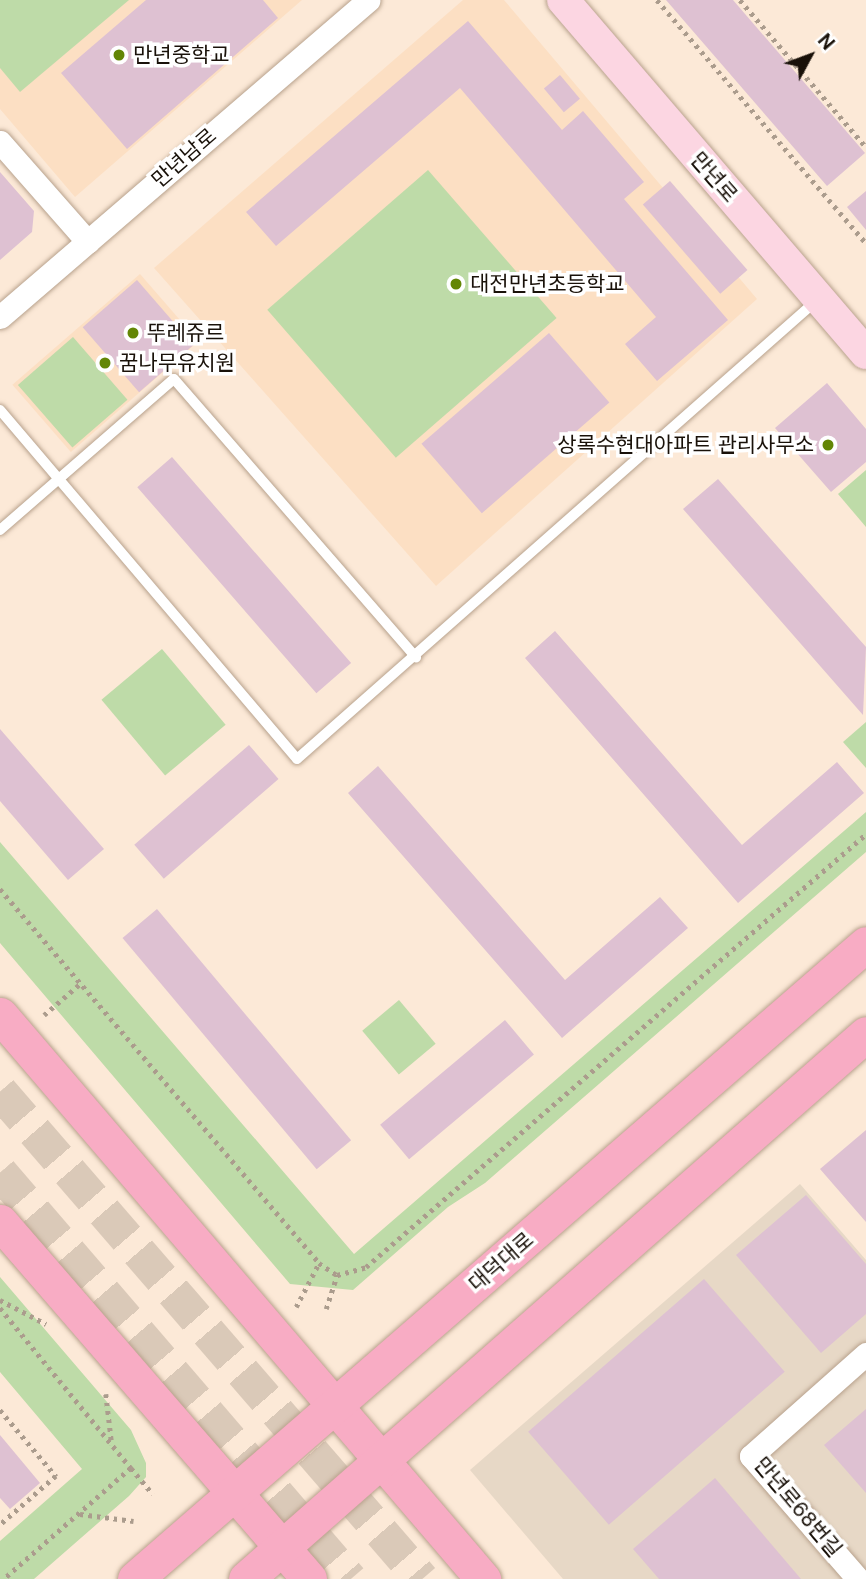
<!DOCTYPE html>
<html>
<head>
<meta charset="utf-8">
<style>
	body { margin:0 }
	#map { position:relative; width:866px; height:1579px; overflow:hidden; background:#fce9d7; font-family:"DM Sans","Noto Sans KR",sans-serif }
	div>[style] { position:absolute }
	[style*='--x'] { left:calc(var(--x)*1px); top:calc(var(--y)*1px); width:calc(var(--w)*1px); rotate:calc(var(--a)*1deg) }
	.commercial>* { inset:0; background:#e7d8c6 }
	.built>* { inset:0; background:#fcdfc3; transform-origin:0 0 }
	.green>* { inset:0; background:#bedba8; transform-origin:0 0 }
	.building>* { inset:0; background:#dec1d2; transform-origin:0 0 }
	.primary-tunnel>* { height:35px; margin-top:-17.5px; transform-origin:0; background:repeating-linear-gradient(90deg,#dac9b8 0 35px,transparent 0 53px) }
	.path>* { height:4.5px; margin-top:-2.25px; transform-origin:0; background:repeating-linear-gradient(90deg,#ab9c8d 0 3.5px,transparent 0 8.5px) }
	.roads { filter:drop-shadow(0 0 2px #b8a28d) drop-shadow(0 0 2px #b8a28d) }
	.lane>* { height:10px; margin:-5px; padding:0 5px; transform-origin:5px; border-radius:5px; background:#fff }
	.street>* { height:23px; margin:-11.5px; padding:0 11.5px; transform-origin:11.5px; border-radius:11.5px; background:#fff }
	.secondary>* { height:32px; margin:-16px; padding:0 16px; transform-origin:16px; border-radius:16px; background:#fcd6e2 }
	.primary>* { height:35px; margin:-17.5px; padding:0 17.5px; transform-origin:17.5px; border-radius:17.5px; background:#f8acc4 }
	.dots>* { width:19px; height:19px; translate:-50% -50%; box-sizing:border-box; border:4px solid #fff; border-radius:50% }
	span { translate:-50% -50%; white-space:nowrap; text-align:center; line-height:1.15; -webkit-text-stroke:7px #fff; paint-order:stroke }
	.poi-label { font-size:21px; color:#191109 }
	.left { translate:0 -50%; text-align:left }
	.right { translate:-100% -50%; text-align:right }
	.street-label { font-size:21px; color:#191109 }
	.north { position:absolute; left:775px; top:21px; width:70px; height:70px; -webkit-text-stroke:5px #fff; paint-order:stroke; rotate:49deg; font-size:19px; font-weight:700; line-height:28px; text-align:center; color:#191109 }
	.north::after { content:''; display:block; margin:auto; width:24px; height:32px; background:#191109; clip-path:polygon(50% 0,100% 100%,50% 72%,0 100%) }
</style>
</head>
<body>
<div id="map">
	<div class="commercial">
		<i style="clip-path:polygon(800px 1184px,866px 1260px,866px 1579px,563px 1579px,470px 1470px)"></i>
	</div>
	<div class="built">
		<i style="clip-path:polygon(0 0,302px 0,75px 197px,0 109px)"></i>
		<i style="clip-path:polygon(463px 0,504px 0,757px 299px,436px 586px,154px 268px)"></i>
		<i style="left:140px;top:274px;width:89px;height:169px;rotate:49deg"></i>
	</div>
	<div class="green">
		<i style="clip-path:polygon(0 0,129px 0,20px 92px,0 68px)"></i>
		<i style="left:428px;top:170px;width:196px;height:213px;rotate:49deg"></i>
		<i style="left:73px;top:337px;width:83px;height:73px;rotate:49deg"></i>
		<i style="clip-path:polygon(866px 470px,866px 527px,838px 494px)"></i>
		<i style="left:162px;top:649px;width:99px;height:79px;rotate:50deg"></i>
		<i style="clip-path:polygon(866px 722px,866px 768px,843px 742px)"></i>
		<i style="clip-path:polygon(866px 812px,866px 852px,485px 1183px,448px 1207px,353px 1290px,290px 1284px,0 943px,0 842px,354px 1254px)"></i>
		<i style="left:399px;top:1000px;width:57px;height:48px;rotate:50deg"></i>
		<i style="clip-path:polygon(0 1277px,131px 1430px,146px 1463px,146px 1477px,129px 1496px,34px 1579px,0 1579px,0 1541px,82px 1469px,0 1372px)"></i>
	</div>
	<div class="building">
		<i style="clip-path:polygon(146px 0,263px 0,278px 18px,127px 149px,61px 73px)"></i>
		<i style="clip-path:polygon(666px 0,733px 0,865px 153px,827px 186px)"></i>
		<i style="clip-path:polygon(468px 21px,562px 130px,583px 111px,644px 182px,624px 199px,728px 320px,657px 381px,625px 344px,656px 317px,460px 88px,276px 246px,246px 212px)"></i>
		<i style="left:560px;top:75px;width:31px;height:21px;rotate:50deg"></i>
		<i style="clip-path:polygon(0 172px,34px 211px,32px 232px,0 260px)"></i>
		<i style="left:670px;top:181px;width:118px;height:36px;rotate:49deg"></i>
		<i style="clip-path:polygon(866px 191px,866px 230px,847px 207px)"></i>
		<i style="left:137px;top:280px;width:86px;height:72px;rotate:49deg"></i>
		<i style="left:549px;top:333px;width:92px;height:169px;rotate:49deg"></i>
		<i style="clip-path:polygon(827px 383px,866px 429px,866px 462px,831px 492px,775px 428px)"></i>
		<i style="left:172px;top:457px;width:273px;height:46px;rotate:49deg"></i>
		<i style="clip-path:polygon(718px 479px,866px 647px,863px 715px,683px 509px)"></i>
		<i style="clip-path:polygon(555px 631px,742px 845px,837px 762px,864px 793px,738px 903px,525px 658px)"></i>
		<i style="clip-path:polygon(0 729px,104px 849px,68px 880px,0 801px)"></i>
		<i style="left:249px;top:745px;width:45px;height:152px;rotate:49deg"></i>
		<i style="clip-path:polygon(378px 766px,565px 980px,660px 897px,688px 928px,562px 1038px,348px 793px)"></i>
		<i style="left:157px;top:909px;width:302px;height:45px;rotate:50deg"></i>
		<i style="left:505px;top:1020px;width:45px;height:163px;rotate:50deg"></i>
		<i style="clip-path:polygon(866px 1130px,866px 1222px,820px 1169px)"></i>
		<i style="clip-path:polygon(806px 1195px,866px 1264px,866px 1314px,821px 1353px,736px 1255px)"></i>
		<i style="left:704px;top:1279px;width:123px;height:233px;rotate:49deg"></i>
		<i style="clip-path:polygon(866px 1409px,866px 1493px,824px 1445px)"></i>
		<i style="clip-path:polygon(0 1435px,40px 1483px,10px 1509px,0 1498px)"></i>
		<i style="clip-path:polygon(715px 1478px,801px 1579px,659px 1579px,633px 1549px)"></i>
	</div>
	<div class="primary-tunnel">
		<i style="--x:0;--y:1091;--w:645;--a:49.15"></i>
		<i style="--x:0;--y:1172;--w:537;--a:49.31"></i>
	</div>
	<div class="path">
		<i style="--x:657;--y:0;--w:321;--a:49.3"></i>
		<i style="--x:740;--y:0;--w:194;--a:49.4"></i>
		<i style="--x:0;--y:889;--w:492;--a:49.5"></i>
		<i style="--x:319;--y:1263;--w:22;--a:34"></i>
		<i style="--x:337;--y:1275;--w:30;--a:-15"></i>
		<i style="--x:366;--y:1267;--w:661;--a:-40.89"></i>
		<i style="--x:44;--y:1015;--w:49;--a:-40.9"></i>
		<i style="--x:0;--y:1300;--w:52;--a:27.6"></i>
		<i style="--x:296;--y:1307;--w:50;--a:-62.4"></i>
		<i style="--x:0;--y:1308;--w:207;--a:50.7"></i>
		<i style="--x:131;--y:1468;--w:169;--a:138.8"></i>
		<i style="--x:326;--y:1309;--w:36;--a:-72"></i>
		<i style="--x:106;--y:1394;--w:51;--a:83.3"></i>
		<i style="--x:0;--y:1410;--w:87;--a:49.7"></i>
		<i style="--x:56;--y:1476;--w:74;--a:138.8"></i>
		<i style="--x:131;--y:1468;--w:34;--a:50"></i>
		<i style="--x:80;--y:1514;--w:54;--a:7.4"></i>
	</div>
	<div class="roads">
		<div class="lane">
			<i style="--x:0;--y:410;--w:458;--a:49.6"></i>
			<i style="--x:297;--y:759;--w:694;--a:-41.43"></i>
			<i style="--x:0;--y:530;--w:230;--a:-41"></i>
			<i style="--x:174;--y:379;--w:369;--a:49"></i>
		</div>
		<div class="street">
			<i style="--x:0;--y:142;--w:133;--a:48.7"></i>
			<i style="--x:0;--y:317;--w:486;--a:-40.7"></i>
			<i style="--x:858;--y:1579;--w:163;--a:-131"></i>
			<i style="--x:751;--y:1456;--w:154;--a:-41.6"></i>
		</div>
		<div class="secondary">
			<i style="--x:563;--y:0;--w:465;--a:49.4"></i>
		</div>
		<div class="primary">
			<i style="--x:0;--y:1015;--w:743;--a:49.42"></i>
			<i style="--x:0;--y:1222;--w:472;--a:49.1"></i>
			<i style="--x:135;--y:1579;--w:968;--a:-40.98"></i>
			<i style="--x:246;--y:1579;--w:825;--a:-41.32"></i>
		</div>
	</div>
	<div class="dots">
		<i style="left:119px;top:55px;background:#638605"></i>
		<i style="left:456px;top:284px;background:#638605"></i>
		<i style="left:133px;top:333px;background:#638605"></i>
		<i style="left:105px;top:363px;background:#638605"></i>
		<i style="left:828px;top:445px;background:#638605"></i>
	</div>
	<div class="poi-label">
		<span class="left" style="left:133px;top:55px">만년중학교</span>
		<span class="left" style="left:470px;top:284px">대전만년초등학교</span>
		<span class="left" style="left:147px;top:333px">뚜레쥬르</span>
		<span class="left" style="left:119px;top:363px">꿈나무유치원</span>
		<span class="right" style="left:814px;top:445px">상록수현대아파트 관리사무소</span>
	</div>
	<div class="street-label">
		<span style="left:184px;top:158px;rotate:-41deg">만년남로</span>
		<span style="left:714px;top:177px;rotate:49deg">만년로</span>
		<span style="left:501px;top:1262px;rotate:-41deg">대덕대로</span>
		<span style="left:798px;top:1507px;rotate:50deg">만년로68번길</span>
	</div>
	<div class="north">N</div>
</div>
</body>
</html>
